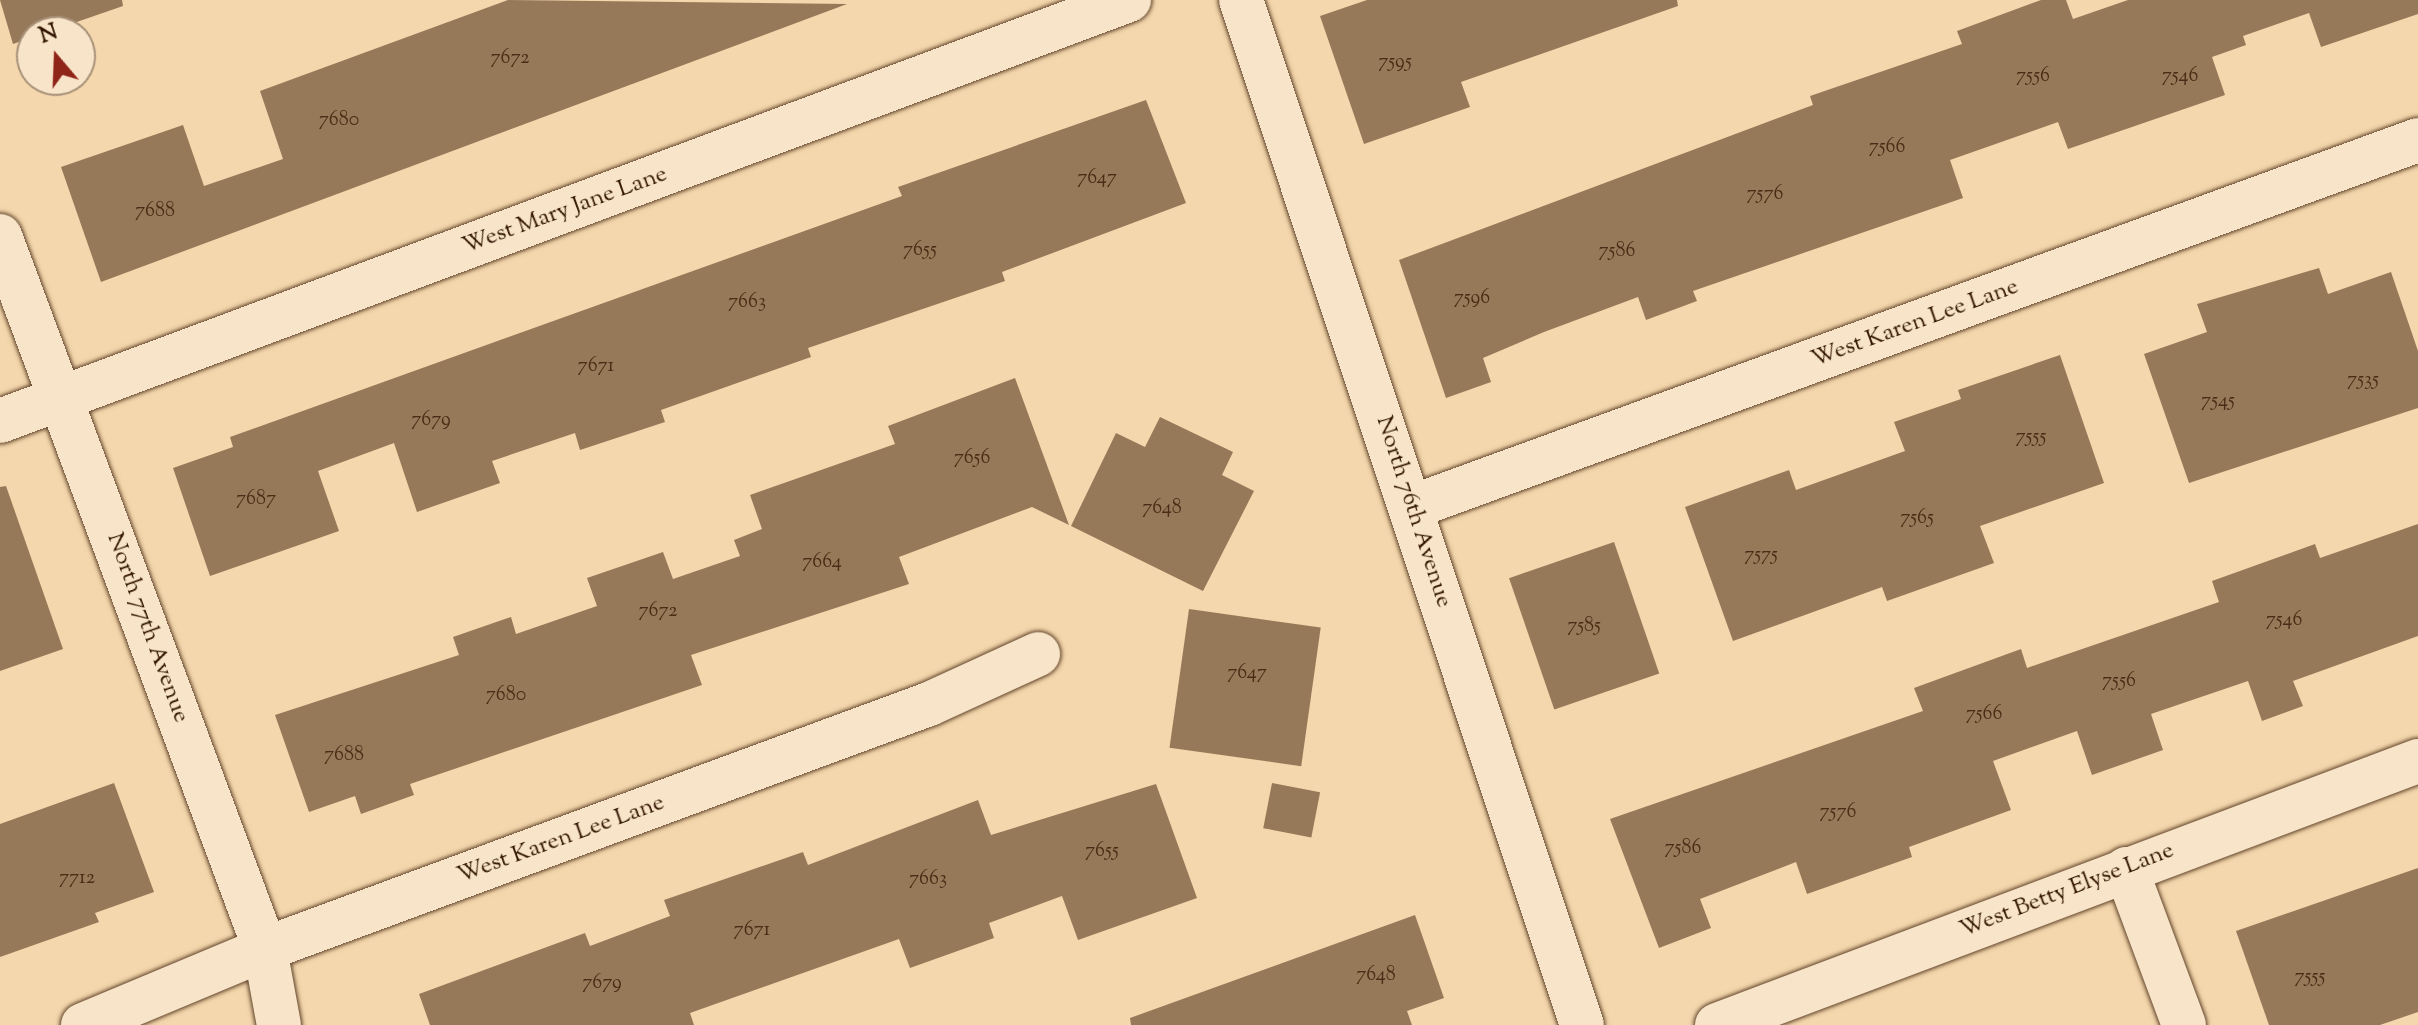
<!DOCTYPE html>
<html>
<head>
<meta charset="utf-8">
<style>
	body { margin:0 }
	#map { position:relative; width:2418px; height:1025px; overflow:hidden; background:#f4d7ac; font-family:"Sorts Mill Goudy",serif }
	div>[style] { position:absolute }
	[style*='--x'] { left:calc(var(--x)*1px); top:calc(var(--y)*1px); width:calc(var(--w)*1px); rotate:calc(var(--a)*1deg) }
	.building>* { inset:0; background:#967959; transform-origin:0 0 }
	.roads { filter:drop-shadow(0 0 2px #62452b) drop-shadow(0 0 2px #62452b) }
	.minor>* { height:44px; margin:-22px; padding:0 22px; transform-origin:22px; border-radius:22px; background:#f8e5c9 }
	span { translate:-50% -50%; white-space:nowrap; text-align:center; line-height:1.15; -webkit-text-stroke:8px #f8e5c9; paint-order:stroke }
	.number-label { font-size:20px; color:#4a2d16 }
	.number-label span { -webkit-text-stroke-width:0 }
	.street-label { font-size:24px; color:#311400 }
	.north { position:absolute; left:16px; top:16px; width:80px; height:80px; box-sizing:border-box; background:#f8e5c9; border:2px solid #a89179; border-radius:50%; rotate:341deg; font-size:22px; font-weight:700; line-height:32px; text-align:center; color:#311400 }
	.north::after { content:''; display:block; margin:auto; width:28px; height:36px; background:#8f2418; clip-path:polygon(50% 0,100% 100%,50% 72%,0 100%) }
</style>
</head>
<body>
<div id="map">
	<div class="building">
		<i style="clip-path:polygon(0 0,122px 0,123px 6px,13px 44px)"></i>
		<i style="clip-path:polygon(508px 0,847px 4px,101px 282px,61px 167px,183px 125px,204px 186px,283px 159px,260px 91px)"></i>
		<i style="clip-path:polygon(1367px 0,1677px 0,1678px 6px,1461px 82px,1470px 107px,1364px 144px,1320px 16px)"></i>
		<i style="clip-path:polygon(2041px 0,2066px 0,2073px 19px,2128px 0,2418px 0,2418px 14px,2321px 47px,2309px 13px,2243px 36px,2246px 45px,2212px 57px,2225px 95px,2068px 149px,2058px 122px,1950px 160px,1963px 198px,1693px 291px,1697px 301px,1646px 320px,1638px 297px,1544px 332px,1483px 358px,1491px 382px,1446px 398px,1399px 260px,1813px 105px,1810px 96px,1962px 44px,1957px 31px)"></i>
		<i style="clip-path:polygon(1146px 100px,1186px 203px,1002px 272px,1005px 281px,808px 348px,811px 357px,661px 410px,665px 422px,580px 450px,575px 433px,492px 461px,500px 483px,417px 512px,394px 443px,318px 471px,339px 531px,210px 576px,173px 468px,233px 447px,230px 437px,902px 196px,898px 187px)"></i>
		<i style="clip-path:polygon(2319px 268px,2328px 294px,2391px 272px,2418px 351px,2418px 408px,2189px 483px,2144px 354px,2207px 332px,2197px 304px)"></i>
		<i style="clip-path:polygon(2060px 355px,2104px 483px,1980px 526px,1994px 563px,1887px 601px,1882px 587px,1733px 641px,1685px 507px,1789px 470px,1796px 490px,1905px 451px,1894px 422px,1961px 399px,1958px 390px)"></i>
		<i style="clip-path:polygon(1015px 378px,1069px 525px,1032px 507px,899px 557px,909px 584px,691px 655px,702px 685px,410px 784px,414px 795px,361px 814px,355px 796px,309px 812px,275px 715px,459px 655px,453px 637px,511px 617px,516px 634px,597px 606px,587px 578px,663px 552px,673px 579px,740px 556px,734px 540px,762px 529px,750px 495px,895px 444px,888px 426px)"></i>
		<i style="clip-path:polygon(1160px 417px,1233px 452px,1222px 475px,1254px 491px,1203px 591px,1071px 526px,1116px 433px,1145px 447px)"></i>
		<i style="clip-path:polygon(6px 486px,63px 649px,0 671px,0 487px)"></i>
		<i style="clip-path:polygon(2418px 524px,2418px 636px,2293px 681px,2303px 706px,2262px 721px,2248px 681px,2151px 714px,2163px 750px,2092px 775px,2077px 731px,1993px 761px,2011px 810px,1909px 847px,1912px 857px,1807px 894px,1796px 862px,1700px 899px,1711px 928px,1659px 948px,1610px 819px,1923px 711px,1914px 688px,2021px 649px,2027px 668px,2219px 602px,2212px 581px,2315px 544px,2320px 558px)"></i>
		<i style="left:1614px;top:542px;width:139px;height:111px;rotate:71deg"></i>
		<i style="left:1189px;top:609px;width:133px;height:140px;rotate:8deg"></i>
		<i style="clip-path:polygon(114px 783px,154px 892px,95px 913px,99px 922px,0 957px,0 824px)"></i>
		<i style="left:1272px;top:783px;width:49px;height:46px;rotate:11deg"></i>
		<i style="clip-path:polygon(1156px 784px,1197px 898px,1078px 940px,1062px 896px,989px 923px,994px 938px,910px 968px,899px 939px,690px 1013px,694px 1025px,430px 1025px,419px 994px,585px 933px,590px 946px,670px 916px,664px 900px,803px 852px,808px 865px,978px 800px,991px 835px)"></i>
		<i style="clip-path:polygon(2418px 868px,2418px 1012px,2380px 1025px,2269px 1025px,2236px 931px)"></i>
		<i style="clip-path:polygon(1415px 915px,1444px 998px,1407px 1011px,1412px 1025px,1131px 1025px,1130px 1018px)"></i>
	</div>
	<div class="roads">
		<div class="minor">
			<i style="--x:1241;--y:0;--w:1080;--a:71.6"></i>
			<i style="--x:0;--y:236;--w:761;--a:69.61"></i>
			<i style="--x:265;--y:949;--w:77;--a:79.6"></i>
			<i style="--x:0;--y:421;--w:1205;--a:-20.45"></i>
			<i style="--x:1412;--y:507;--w:1071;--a:-20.04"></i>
			<i style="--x:2126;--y:869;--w:166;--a:69.6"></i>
			<i style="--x:83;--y:1025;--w:197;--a:-22.7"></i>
			<i style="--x:265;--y:949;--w:708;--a:-20.25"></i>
			<i style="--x:929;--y:704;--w:120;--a:-24.6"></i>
			<i style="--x:1717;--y:1025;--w:749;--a:-20.64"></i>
		</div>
	</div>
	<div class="number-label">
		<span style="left:510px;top:58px">7672</span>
		<span style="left:1395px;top:62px">7595</span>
		<span style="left:2033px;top:76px">7556</span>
		<span style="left:2180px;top:76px">7546</span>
		<span style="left:339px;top:120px">7680</span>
		<span style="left:1887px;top:147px">7566</span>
		<span style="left:1097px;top:178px">7647</span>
		<span style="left:1765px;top:194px">7576</span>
		<span style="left:155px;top:211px">7688</span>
		<span style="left:920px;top:250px">7655</span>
		<span style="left:1617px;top:251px">7586</span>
		<span style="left:1472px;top:298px">7596</span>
		<span style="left:747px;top:302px">7663</span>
		<span style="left:596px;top:366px">7671</span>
		<span style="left:2363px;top:380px">7535</span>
		<span style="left:2218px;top:401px">7545</span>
		<span style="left:431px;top:420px">7679</span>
		<span style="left:2031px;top:437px">7555</span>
		<span style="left:972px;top:458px">7656</span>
		<span style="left:256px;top:499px">7687</span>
		<span style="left:1162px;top:508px">7648</span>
		<span style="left:1917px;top:518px">7565</span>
		<span style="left:1761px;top:555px">7575</span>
		<span style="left:822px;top:562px">7664</span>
		<span style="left:658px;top:611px">7672</span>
		<span style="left:2284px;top:620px">7546</span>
		<span style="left:1584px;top:626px">7585</span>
		<span style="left:1247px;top:673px">7647</span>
		<span style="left:2119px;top:681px">7556</span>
		<span style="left:506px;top:695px">7680</span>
		<span style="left:1984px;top:714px">7566</span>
		<span style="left:344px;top:755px">7688</span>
		<span style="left:1838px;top:812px">7576</span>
		<span style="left:1683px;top:848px">7586</span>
		<span style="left:1102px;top:851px">7655</span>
		<span style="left:77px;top:878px">7712</span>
		<span style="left:928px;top:879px">7663</span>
		<span style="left:752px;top:930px">7671</span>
		<span style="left:1376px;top:975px">7648</span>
		<span style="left:2310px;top:977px">7555</span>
		<span style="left:602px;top:983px">7679</span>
	</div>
	<div class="street-label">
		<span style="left:565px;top:211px;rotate:-20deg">West Mary Jane Lane</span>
		<span style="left:1915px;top:324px;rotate:-20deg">West Karen Lee Lane</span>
		<span style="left:1413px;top:512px;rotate:72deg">North 76th Avenue</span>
		<span style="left:147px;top:628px;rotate:70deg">North 77th Avenue</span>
		<span style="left:561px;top:840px;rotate:-20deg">West Karen Lee Lane</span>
		<span style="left:2067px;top:891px;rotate:-21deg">West Betty Elyse Lane</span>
	</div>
	<div class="north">N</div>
</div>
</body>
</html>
